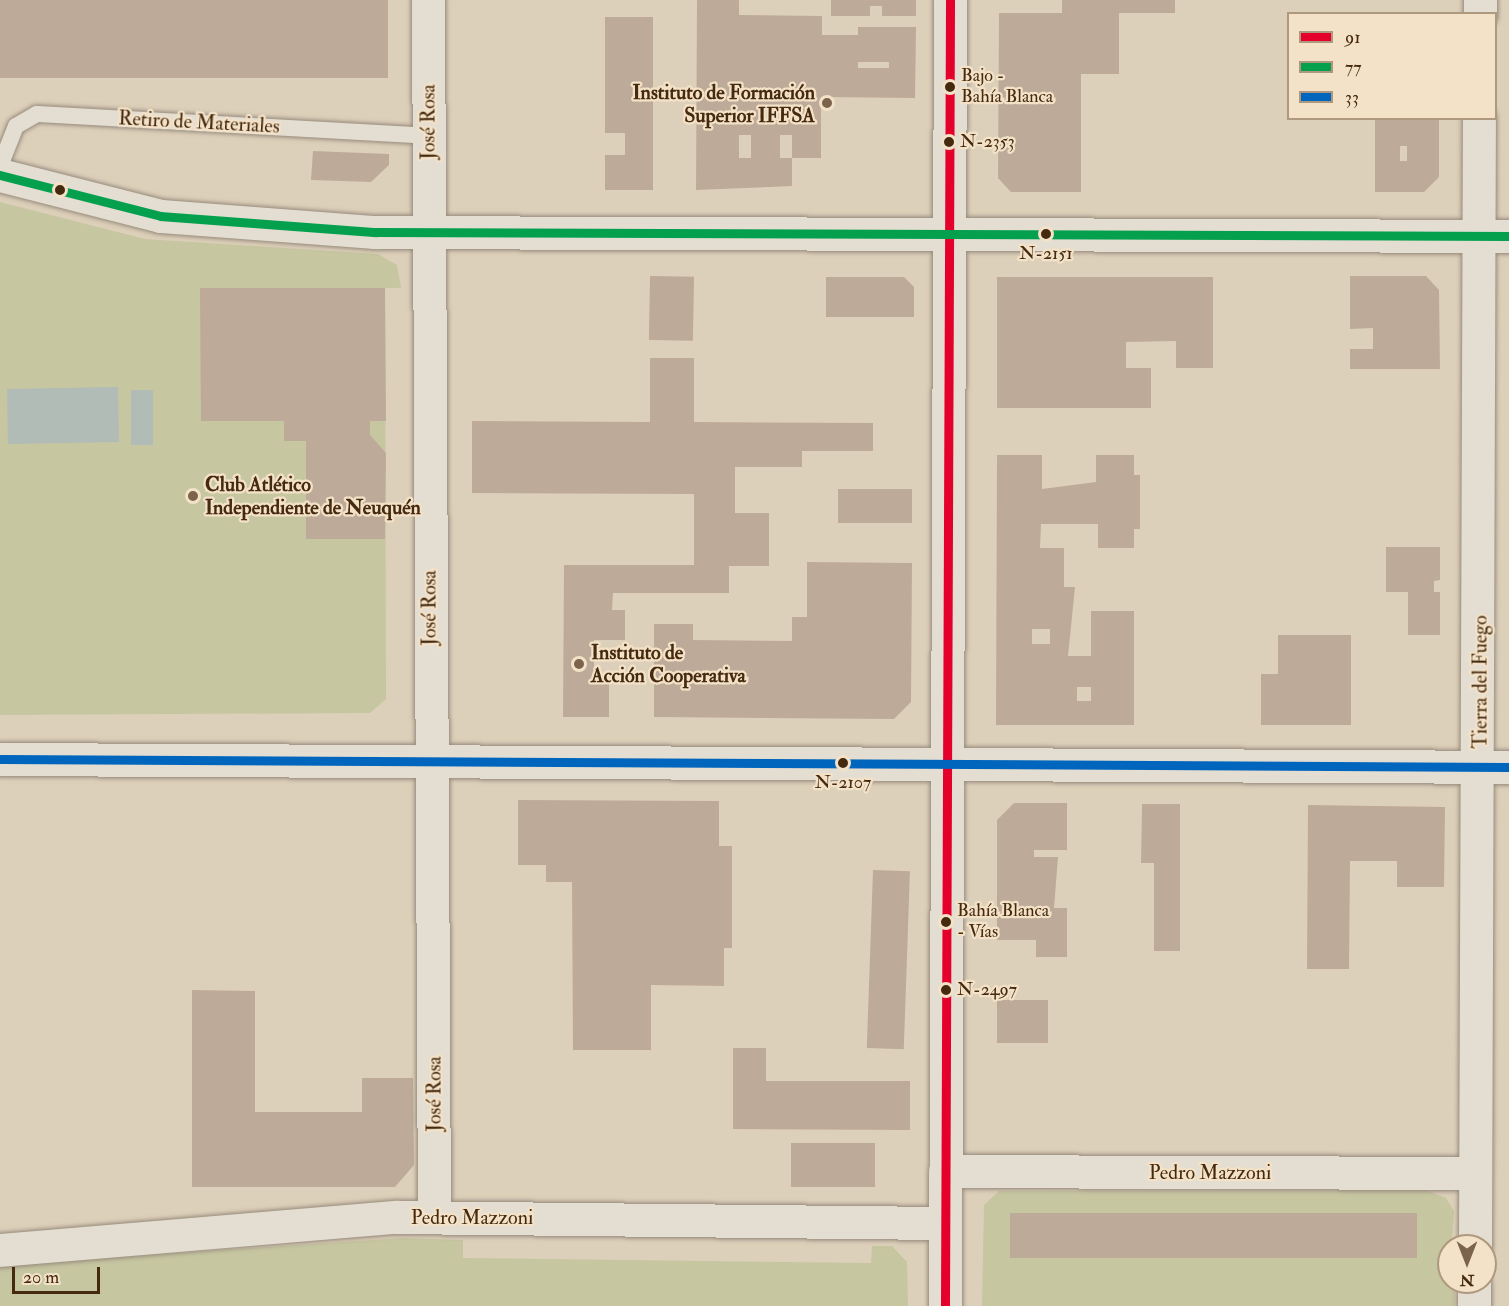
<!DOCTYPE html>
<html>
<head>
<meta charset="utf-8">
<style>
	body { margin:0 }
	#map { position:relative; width:1509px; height:1306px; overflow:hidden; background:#ddd0ba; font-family:"IM FELL Double Pica",serif }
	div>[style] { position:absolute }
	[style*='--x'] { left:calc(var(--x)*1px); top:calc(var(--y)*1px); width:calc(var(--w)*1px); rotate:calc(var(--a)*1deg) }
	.green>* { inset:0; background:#c6c6a1 }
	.water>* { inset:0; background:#b2bcb7; transform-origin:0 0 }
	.building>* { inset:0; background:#beaa98; transform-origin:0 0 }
	.roads { filter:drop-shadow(0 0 2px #978b7c) drop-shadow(0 0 2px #978b7c) }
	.lane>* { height:16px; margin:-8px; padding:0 8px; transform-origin:8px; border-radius:8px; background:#e4ddd2 }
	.street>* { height:33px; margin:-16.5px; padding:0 16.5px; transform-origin:16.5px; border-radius:16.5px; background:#e4ddd2 }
	.secondary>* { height:33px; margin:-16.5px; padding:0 16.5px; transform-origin:16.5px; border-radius:16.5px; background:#e4ddd2 }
	.bus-1>* { height:9px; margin:-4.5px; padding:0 4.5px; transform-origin:4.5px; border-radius:4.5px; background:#e4002b }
	.bus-2>* { height:9px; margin:-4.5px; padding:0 4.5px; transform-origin:4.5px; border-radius:4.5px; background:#04a04e }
	.bus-3>* { height:9px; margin:-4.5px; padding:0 4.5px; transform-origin:4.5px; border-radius:4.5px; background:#0065bd }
	.dots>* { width:16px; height:16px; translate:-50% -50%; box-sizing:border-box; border:3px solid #f3e2c8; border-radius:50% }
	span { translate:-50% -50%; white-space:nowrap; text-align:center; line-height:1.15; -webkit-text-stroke:4.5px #f3e2c8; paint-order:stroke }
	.bus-label { font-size:18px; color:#462a0f }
	.left { translate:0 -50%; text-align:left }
	.poi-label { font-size:20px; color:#462a0f; font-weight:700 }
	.right { translate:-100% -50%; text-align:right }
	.street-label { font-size:20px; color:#462a0f }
	.legend { position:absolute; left:1287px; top:12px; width:210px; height:108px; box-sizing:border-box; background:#f3e2c8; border:2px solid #ae987e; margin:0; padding:8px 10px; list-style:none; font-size:18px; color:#462a0f }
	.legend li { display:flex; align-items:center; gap:12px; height:30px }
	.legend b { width:30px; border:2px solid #ae987e }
	.north { position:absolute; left:1437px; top:1234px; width:60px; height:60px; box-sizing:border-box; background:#f3e2c8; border:2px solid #ae987e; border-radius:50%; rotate:180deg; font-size:16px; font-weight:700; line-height:24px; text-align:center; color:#462a0f }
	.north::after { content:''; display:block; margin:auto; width:21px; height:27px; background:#7b644b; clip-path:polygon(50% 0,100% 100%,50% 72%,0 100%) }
	.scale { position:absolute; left:12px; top:1267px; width:88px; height:27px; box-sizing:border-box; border:3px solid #462a0f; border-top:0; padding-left:8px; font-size:18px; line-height:21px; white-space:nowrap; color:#462a0f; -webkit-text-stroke:4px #f3e2c8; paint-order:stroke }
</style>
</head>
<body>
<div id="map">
	<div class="green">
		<i style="clip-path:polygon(0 202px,145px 239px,378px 254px,397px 265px,401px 288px,385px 288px,386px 699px,370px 713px,0 715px)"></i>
		<i style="clip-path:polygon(1425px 1190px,1446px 1198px,1454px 1211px,1449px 1282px,1455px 1282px,1455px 1306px,982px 1306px,984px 1205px,999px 1191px)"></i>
		<i style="clip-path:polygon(402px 1238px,463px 1240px,463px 1258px,871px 1263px,872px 1246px,892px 1246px,907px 1262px,908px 1306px,0 1306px,0 1265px)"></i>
	</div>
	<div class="water">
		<i style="left:118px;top:387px;width:55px;height:111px;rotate:89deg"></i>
		<i style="left:131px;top:390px;width:22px;height:55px"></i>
	</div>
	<div class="building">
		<i style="left:0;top:0;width:388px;height:78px"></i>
		<i style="clip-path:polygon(evenodd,697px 0,739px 0,739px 15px,822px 16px,822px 35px,858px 35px,858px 27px,916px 27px,915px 98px,821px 97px,821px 158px,792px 158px,792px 186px,696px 190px,697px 0,858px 62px,889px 62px,889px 68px,858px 68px,858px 62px,697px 0,739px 135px,751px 135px,751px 158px,739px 158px,739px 135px,697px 0,780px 135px,792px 135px,792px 158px,780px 158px,780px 135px)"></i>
		<i style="clip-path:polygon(831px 0,916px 0,916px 16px,882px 16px,882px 6px,870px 6px,870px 16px,831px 16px)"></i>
		<i style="clip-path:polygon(1062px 0,1175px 0,1175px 13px,1119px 13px,1119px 74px,1081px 74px,1081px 192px,1011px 192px,998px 178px,999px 13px,1062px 13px)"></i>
		<i style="clip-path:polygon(605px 17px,653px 17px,653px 190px,605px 190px,605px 155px,625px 155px,625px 133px,605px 133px)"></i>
		<i style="clip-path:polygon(evenodd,1375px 118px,1439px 118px,1439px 177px,1424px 192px,1375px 192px,1375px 118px,1400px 146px,1407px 146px,1407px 161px,1400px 161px,1400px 146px)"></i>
		<i style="clip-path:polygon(313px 151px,389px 154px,389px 165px,371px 182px,311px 180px)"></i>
		<i style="left:650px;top:276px;width:44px;height:64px;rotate:1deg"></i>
		<i style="clip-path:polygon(1350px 276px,1426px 276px,1439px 290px,1440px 369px,1350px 369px,1350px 349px,1373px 349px,1373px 328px,1350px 329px)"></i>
		<i style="clip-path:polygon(826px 277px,904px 277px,914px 287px,914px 317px,826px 317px)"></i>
		<i style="clip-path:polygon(997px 277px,1213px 277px,1213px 368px,1176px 368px,1176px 341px,1126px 342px,1126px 368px,1151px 368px,1151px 408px,997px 408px)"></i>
		<i style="clip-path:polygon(200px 288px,385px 288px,386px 421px,370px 421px,370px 435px,386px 453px,385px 539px,306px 539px,306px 441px,284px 441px,284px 421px,201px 421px)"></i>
		<i style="clip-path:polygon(650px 358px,694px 358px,694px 422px,873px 423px,873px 451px,802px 451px,802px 467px,735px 467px,735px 513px,769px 513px,769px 566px,729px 566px,729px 593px,613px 593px,612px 610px,625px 610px,625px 640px,594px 640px,594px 676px,609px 676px,609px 717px,563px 717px,564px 565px,694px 565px,694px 494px,472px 493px,472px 421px,650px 422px)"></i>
		<i style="clip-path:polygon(evenodd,997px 455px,1042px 455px,1042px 489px,1096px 482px,1096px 455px,1134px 455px,1134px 475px,1140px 475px,1140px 529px,1134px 529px,1134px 548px,1098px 548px,1098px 524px,1041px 524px,1040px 548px,1064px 548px,1064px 587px,1075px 587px,1068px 656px,1091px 656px,1091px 611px,1134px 611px,1134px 725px,996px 725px,997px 455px,1032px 629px,1050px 629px,1050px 644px,1032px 644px,1032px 629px,997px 455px,1077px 687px,1091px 687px,1091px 701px,1077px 701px,1077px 687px)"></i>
		<i style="left:838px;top:489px;width:74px;height:34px"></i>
		<i style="clip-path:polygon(1386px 547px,1440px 547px,1440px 580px,1434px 581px,1434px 592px,1440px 592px,1440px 635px,1408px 635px,1408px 592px,1386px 592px)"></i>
		<i style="clip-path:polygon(807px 562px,912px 563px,911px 702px,894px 719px,654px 717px,654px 624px,693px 624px,693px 640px,792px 641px,792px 617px,807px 617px)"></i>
		<i style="clip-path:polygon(1278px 635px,1351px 635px,1351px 725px,1261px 725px,1261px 674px,1278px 674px)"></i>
		<i style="clip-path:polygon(518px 800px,719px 801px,719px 846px,732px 846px,732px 948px,724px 948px,724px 986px,651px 985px,651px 1050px,573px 1050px,572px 882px,546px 882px,546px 865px,518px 865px)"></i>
		<i style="clip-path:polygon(1014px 803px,1067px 803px,1067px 850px,1034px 850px,1034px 857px,1058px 857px,1054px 908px,1067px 908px,1067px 957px,1036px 957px,1036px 940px,997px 940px,997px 820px)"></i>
		<i style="clip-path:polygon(1142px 804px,1180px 804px,1180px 951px,1154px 951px,1154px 863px,1141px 863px)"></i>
		<i style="clip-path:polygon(1308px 805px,1445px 807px,1444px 887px,1397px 887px,1397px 861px,1350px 861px,1349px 969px,1307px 969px)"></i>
		<i style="left:873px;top:870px;width:37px;height:178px;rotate:2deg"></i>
		<i style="clip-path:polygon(192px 990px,255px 991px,255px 1112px,362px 1112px,362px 1078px,413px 1078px,414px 1165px,395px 1187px,192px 1187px)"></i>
		<i style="left:997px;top:1000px;width:51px;height:43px"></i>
		<i style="clip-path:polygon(733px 1048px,766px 1048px,766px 1081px,910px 1081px,910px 1130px,733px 1129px)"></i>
		<i style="left:791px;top:1143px;width:84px;height:44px"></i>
		<i style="left:1417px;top:1213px;width:45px;height:407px;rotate:90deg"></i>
	</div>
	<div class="roads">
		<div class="lane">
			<i style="--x:0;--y:166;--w:43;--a:-68.2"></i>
			<i style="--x:16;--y:126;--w:24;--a:-30"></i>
			<i style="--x:37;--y:114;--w:392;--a:3.2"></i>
		</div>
		<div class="street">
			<i style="--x:428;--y:0;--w:1216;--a:89.72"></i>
			<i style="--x:0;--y:175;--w:166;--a:14.3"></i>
			<i style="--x:161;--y:216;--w:215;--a:4.3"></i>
			<i style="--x:375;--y:232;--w:1134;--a:0.2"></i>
			<i style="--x:945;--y:1171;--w:530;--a:0.22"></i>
			<i style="--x:0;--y:1250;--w:397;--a:-4.8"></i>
			<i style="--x:396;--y:1217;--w:549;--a:0.63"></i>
		</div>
		<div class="secondary">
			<i style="--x:1480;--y:14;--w:14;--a:-90"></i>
			<i style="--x:0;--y:759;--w:1509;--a:0.3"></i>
			<i style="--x:1475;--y:1246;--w:1128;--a:-89.8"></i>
			<i style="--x:945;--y:1306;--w:1306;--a:-89.78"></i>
			<i style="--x:1474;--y:1306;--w:24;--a:-90"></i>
		</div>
	</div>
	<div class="bus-1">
		<i style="--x:945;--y:1306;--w:1306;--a:-89.78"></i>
	</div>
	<div class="bus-2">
		<i style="--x:0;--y:175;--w:166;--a:14.3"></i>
		<i style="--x:161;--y:216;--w:215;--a:4.3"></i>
		<i style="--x:375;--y:232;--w:1134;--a:0.2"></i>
	</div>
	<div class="bus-3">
		<i style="--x:0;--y:759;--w:1509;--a:0.3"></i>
	</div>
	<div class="dots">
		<i style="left:950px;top:87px;background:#462a0f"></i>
		<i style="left:827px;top:103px;background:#7b644b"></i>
		<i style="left:949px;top:142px;background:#462a0f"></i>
		<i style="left:60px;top:190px;background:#462a0f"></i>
		<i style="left:1046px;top:234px;background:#462a0f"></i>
		<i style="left:193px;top:496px;background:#7b644b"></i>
		<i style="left:579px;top:664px;background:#7b644b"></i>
		<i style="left:843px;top:763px;background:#462a0f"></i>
		<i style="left:946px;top:922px;background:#462a0f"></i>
		<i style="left:946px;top:990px;background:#462a0f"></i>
	</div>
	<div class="bus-label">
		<span class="left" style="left:961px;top:87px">Bajo -<br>Bahía Blanca</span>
		<span class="left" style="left:960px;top:142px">N-2353</span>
		<span style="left:1046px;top:254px">N-2151</span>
		<span style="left:843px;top:783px">N-2107</span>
		<span class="left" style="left:957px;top:922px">Bahía Blanca<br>- Vías</span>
		<span class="left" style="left:957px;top:990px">N-2497</span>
	</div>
	<div class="poi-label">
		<span class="right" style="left:815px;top:104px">Instituto de Formación<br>Superior IFFSA</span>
		<span class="left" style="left:205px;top:496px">Club Atlético<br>Independiente de Neuquén</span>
		<span class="left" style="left:591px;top:664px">Instituto de<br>Acción Cooperativa</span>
	</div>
	<div class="street-label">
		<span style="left:199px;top:122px;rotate:3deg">Retiro de Materiales</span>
		<span style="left:428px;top:122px;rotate:-90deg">José Rosa</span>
		<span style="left:429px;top:608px;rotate:-90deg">José Rosa</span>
		<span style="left:1480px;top:682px;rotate:-90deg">Tierra del Fuego</span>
		<span style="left:434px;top:1094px;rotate:-90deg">José Rosa</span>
		<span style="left:1210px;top:1172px">Pedro Mazzoni</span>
		<span style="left:472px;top:1217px">Pedro Mazzoni</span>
	</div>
	<ul class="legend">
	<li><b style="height:8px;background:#e4002b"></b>91</li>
	<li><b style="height:8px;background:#04a04e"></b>77</li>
	<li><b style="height:8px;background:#0065bd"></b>33</li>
	</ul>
	<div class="north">N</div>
	<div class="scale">20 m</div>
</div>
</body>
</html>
